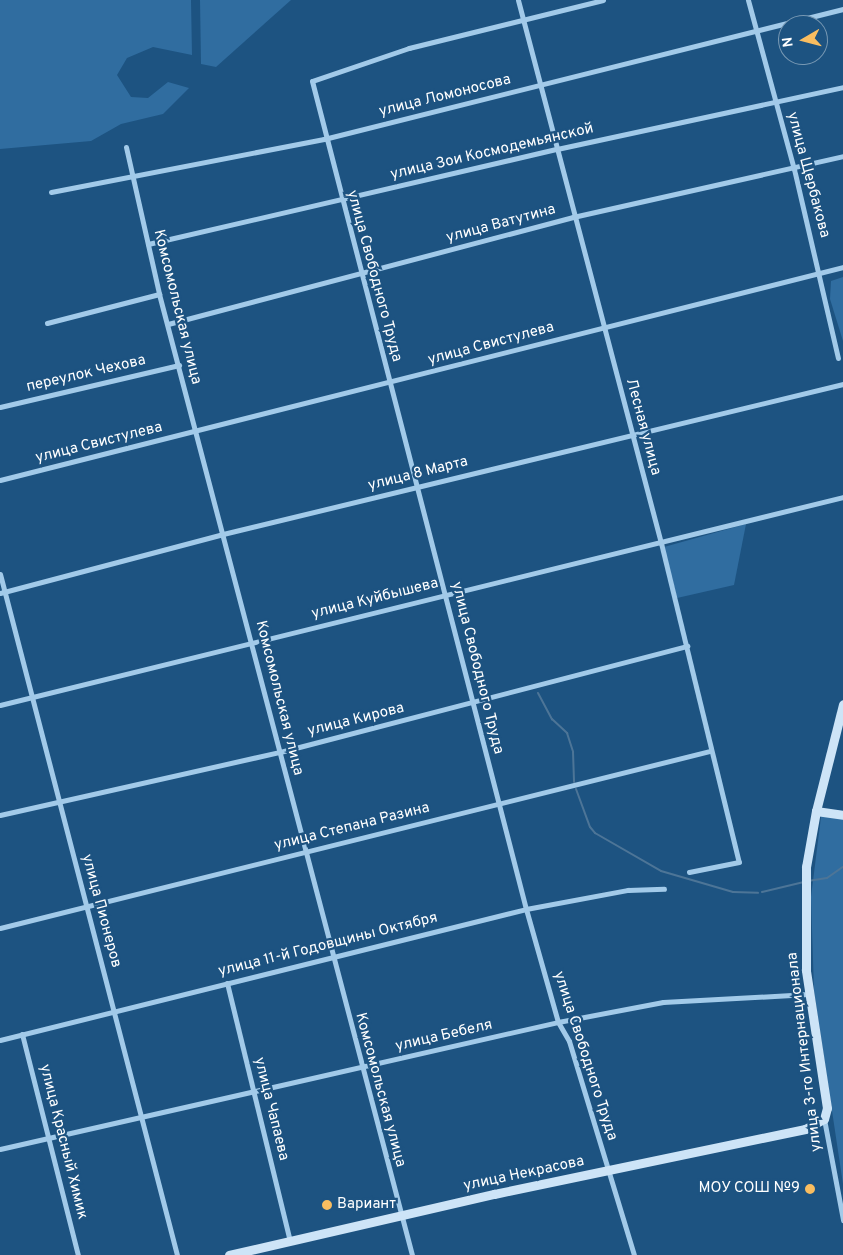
<!DOCTYPE html>
<html>
<head>
<meta charset="utf-8">
<style>
	body { margin:0 }
	#map { position:relative; width:843px; height:1255px; overflow:hidden; background:#1d5381; font-family:Overpass,sans-serif }
	div>[style] { position:absolute }
	[style*='--x'] { left:calc(var(--x)*1px); top:calc(var(--y)*1px); width:calc(var(--w)*1px); rotate:calc(var(--a)*1deg) }
	.green>* { inset:0; background:#306da0 }
	.stream>* { height:2px; margin:-1px; padding:0 1px; transform-origin:1px; border-radius:1px; background:#4d7597 }
	.street>* { height:5px; margin:-2.5px; padding:0 2.5px; transform-origin:2.5px; border-radius:2.5px; background:#a2cae9 }
	.secondary>* { height:9px; margin:-4.5px; padding:0 4.5px; transform-origin:4.5px; border-radius:4.5px; background:#cde4f7 }
	.dots>* { width:14px; height:14px; translate:-50% -50%; box-sizing:border-box; border:2px solid #1d5381; border-radius:50% }
	span { translate:-50% -50%; white-space:nowrap; text-align:center; line-height:1.15; -webkit-text-stroke:4.5px #1d5381; paint-order:stroke }
	.street-label { font-size:15px; color:#fff }
	.poi-label { font-size:15px; color:#fff }
	.right { translate:-100% -50%; text-align:right }
	.left { translate:0 -50%; text-align:left }
	.north { position:absolute; left:778px; top:15px; width:50px; height:50px; box-sizing:border-box; background:#1d5381; border:1px solid #7798b3; border-radius:50%; rotate:262deg; font-size:14px; font-weight:700; line-height:20px; text-align:center; color:#fff }
	.north::after { content:''; display:block; margin:auto; width:18px; height:22px; background:#f9bd60; clip-path:polygon(50% 0,100% 100%,50% 72%,0 100%) }
</style>
</head>
<body>
<div id="map">
	<div class="green">
		<i style="clip-path:polygon(0 0,191px 0,192px 55px,153px 47px,127px 58px,117px 75px,131px 97px,148px 98px,168px 82px,189px 88px,163px 114px,121px 124px,91px 141px,0 149px)"></i>
		<i style="clip-path:polygon(200px 0,291px 0,216px 67px,201px 64px)"></i>
		<i style="clip-path:polygon(843px 277px,843px 341px,830px 299px,831px 281px)"></i>
		<i style="clip-path:polygon(746px 524px,734px 585px,677px 598px,664px 547px)"></i>
		<i style="clip-path:polygon(822px 809px,843px 811px,843px 1184px,814px 991px,811px 897px)"></i>
	</div>
	<div class="stream">
		<i style="--x:538;--y:693;--w:30;--a:62"></i>
		<i style="--x:552;--y:719;--w:21;--a:43"></i>
		<i style="--x:567;--y:733;--w:20;--a:72"></i>
		<i style="--x:573;--y:752;--w:30;--a:88"></i>
		<i style="--x:576;--y:789;--w:40;--a:69.8"></i>
		<i style="--x:590;--y:827;--w:8;--a:50"></i>
		<i style="--x:595;--y:833;--w:76;--a:29.9"></i>
		<i style="--x:661;--y:871;--w:75;--a:16.3"></i>
		<i style="--x:733;--y:892;--w:25;--a:2"></i>
		<i style="--x:808;--y:881;--w:19;--a:-9"></i>
		<i style="--x:827;--y:878;--w:19;--a:-35"></i>
		<i style="--x:762;--y:892;--w:43;--a:-13.4"></i>
	</div>
	<div class="street">
		<i style="--x:518;--y:0;--w:562;--a:75.25"></i>
		<i style="--x:661;--y:543;--w:328;--a:76.3"></i>
		<i style="--x:739;--y:862;--w:51;--a:168.7"></i>
		<i style="--x:603;--y:0;--w:200;--a:166.1"></i>
		<i style="--x:409;--y:48;--w:102;--a:161.2"></i>
		<i style="--x:312;--y:81;--w:855;--a:75.51"></i>
		<i style="--x:526;--y:909;--w:117;--a:74.2"></i>
		<i style="--x:558;--y:1022;--w:22;--a:60"></i>
		<i style="--x:569;--y:1041;--w:224;--a:73.1"></i>
		<i style="--x:748;--y:0;--w:175;--a:74.8"></i>
		<i style="--x:794;--y:169;--w:194;--a:76.9"></i>
		<i style="--x:126;--y:147;--w:151;--a:77.3"></i>
		<i style="--x:159;--y:294;--w:994;--a:75.25"></i>
		<i style="--x:51;--y:192;--w:278;--a:-11"></i>
		<i style="--x:324;--y:139;--w:535;--a:-14.06"></i>
		<i style="--x:148;--y:244;--w:420;--a:-13.1"></i>
		<i style="--x:557;--y:149;--w:293;--a:-12.2"></i>
		<i style="--x:47;--y:323;--w:116;--a:-14.5"></i>
		<i style="--x:168;--y:324;--w:419;--a:-14.8"></i>
		<i style="--x:573;--y:217;--w:277;--a:-12.7"></i>
		<i style="--x:0;--y:407;--w:184;--a:-13.2"></i>
		<i style="--x:0;--y:480;--w:869;--a:-14.18"></i>
		<i style="--x:0;--y:574;--w:704;--a:75.43"></i>
		<i style="--x:0;--y:593;--w:231;--a:-14.8"></i>
		<i style="--x:223;--y:534;--w:638;--a:-13.6"></i>
		<i style="--x:0;--y:705;--w:868;--a:-13.86"></i>
		<i style="--x:0;--y:815;--w:287;--a:-12.7"></i>
		<i style="--x:280;--y:752;--w:421;--a:-14.6"></i>
		<i style="--x:0;--y:928;--w:732;--a:-14"></i>
		<i style="--x:227;--y:983;--w:266;--a:76.3"></i>
		<i style="--x:22;--y:1034;--w:228;--a:75.8"></i>
		<i style="--x:0;--y:1040;--w:542;--a:-13.98"></i>
		<i style="--x:526;--y:909;--w:104;--a:-10.6"></i>
		<i style="--x:628;--y:890;--w:36;--a:-2"></i>
		<i style="--x:824;--y:1119;--w:103;--a:79.3"></i>
		<i style="--x:0;--y:1149;--w:572;--a:-12.82"></i>
		<i style="--x:558;--y:1022;--w:107;--a:-10.8"></i>
		<i style="--x:663;--y:1002;--w:146;--a:-3.1"></i>
	</div>
	<div class="secondary">
		<i style="--x:816;--y:811;--w:27;--a:8"></i>
		<i style="--x:229;--y:1255;--w:272;--a:-13"></i>
		<i style="--x:494;--y:1194;--w:318;--a:-11.8"></i>
		<i style="--x:805;--y:1129;--w:21;--a:-28"></i>
		<i style="--x:824;--y:1119;--w:11;--a:-75"></i>
		<i style="--x:827;--y:1108;--w:140;--a:-98.7"></i>
		<i style="--x:806;--y:970;--w:103;--a:-90"></i>
		<i style="--x:806;--y:867;--w:57;--a:-79.9"></i>
		<i style="--x:816;--y:811;--w:110;--a:-75.8"></i>
	</div>
	<div class="dots">
		<i style="left:810px;top:1189px;background:#f9bd60"></i>
		<i style="left:327px;top:1205px;background:#f9bd60"></i>
	</div>
	<div class="street-label">
		<span style="left:445px;top:96px;rotate:-14deg">улица Ломоносова</span>
		<span style="left:492px;top:152px;rotate:-13deg">улица Зои Космодемьянской</span>
		<span style="left:808px;top:175px;rotate:75deg">улица Щербакова</span>
		<span style="left:501px;top:224px;rotate:-15deg">улица Ватутина</span>
		<span style="left:374px;top:276px;rotate:75deg">улица Свободного Труда</span>
		<span style="left:177px;top:307px;rotate:76deg">Комсомольская улица</span>
		<span style="left:491px;top:344px;rotate:-15deg">улица Свистулева</span>
		<span style="left:86px;top:374px;rotate:-13deg">переулок Чехова</span>
		<span style="left:643px;top:427px;rotate:75deg">Лесная улица</span>
		<span style="left:99px;top:443px;rotate:-14deg">улица Свистулева</span>
		<span style="left:418px;top:474px;rotate:-14deg">улица 8 Марта</span>
		<span style="left:375px;top:599px;rotate:-14deg">улица Куйбышева</span>
		<span style="left:477px;top:668px;rotate:76deg">улица Свободного Труда</span>
		<span style="left:279px;top:698px;rotate:76deg">Комсомольская улица</span>
		<span style="left:356px;top:720px;rotate:-14deg">улица Кирова</span>
		<span style="left:352px;top:827px;rotate:-14deg">улица Степана Разина</span>
		<span style="left:101px;top:911px;rotate:75deg">улица Пионеров</span>
		<span style="left:328px;top:945px;rotate:-14deg">улица 11-й Годовщины Октября</span>
		<span style="left:444px;top:1036px;rotate:-13deg">улица Бебеля</span>
		<span style="left:805px;top:1052px;rotate:-97deg">улица 3-го Интернационала</span>
		<span style="left:585px;top:1056px;rotate:72deg">улица Свободного Труда</span>
		<span style="left:380px;top:1090px;rotate:75deg">Комсомольская улица</span>
		<span style="left:271px;top:1109px;rotate:76deg">улица Чапаева</span>
		<span style="left:63px;top:1142px;rotate:76deg">улица Красный Химик</span>
		<span style="left:524px;top:1174px;rotate:-12deg">улица Некрасова</span>
	</div>
	<div class="poi-label">
		<span class="right" style="left:800px;top:1189px">МОУ СОШ №9</span>
		<span class="left" style="left:337px;top:1205px">Вариант</span>
	</div>
	<div class="north">N</div>
</div>
</body>
</html>
